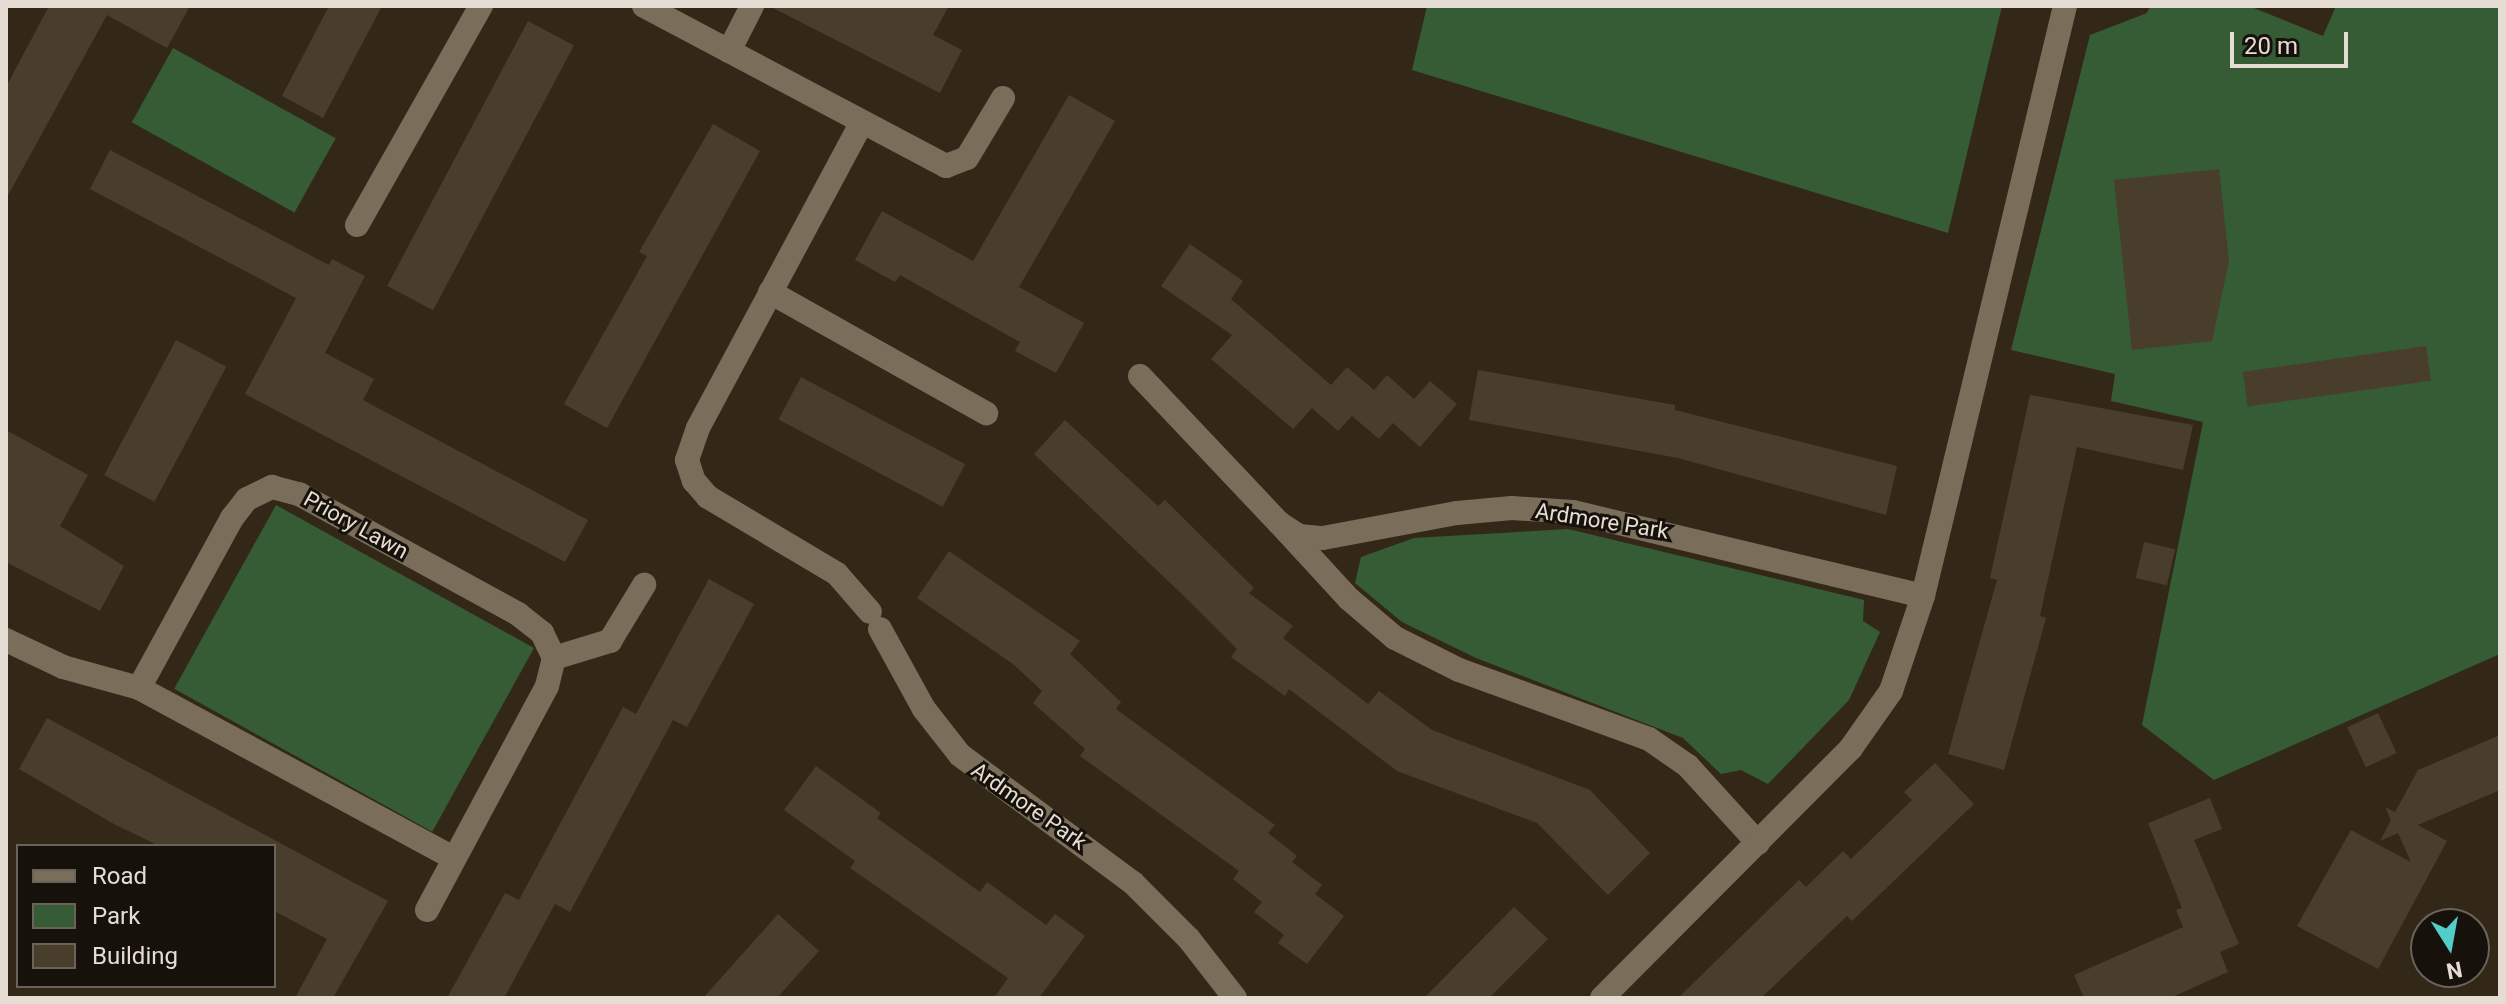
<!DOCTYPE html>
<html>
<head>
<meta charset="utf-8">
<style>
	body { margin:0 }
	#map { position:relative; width:2506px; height:1004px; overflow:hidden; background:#332817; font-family:Roboto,sans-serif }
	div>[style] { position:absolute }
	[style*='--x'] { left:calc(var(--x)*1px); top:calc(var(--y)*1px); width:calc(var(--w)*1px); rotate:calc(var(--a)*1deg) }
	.green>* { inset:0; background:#365c36; transform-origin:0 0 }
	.building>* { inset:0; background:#493d2c; transform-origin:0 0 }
	.street>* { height:24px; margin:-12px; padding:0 12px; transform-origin:12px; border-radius:12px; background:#7a6d5a }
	span { translate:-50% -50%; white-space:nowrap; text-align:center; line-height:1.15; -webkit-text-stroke:6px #16110a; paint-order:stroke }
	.street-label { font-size:22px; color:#e5ddd3 }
	.frame { position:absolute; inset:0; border:8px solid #e5ddd3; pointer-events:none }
	.legend { position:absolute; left:16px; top:844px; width:260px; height:144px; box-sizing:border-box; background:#16110a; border:2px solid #69635a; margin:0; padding:10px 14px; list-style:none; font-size:24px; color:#e5ddd3 }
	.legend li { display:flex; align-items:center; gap:16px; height:40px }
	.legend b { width:40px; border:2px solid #69635a }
	.north { position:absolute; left:2410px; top:908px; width:80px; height:80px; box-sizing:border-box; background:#16110a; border:2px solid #69635a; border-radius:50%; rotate:169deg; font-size:22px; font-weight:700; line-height:32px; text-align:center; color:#e5ddd3 }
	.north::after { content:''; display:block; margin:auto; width:28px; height:36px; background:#53cdc9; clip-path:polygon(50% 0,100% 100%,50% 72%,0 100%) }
	.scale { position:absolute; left:2230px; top:32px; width:118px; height:36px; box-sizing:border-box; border:4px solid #e5ddd3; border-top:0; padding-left:10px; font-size:24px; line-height:28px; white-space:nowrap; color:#e5ddd3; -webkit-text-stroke:6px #16110a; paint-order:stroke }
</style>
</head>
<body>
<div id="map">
	<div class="green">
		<i style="clip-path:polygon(1427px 6px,2002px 6px,1948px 233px,1412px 70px)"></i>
		<i style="clip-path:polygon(2150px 6px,2249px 6px,2323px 36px,2336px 6px,2500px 6px,2500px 654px,2214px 780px,2142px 725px,2203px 422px,2111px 401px,2115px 374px,2011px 350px,2090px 35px,2147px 13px)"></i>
		<i style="left:173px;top:48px;width:186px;height:85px;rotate:29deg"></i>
		<i style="left:276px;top:505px;width:295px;height:210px;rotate:29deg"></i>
		<i style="clip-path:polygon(1568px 529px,1864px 600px,1863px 621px,1880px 632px,1849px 700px,1768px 784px,1741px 770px,1721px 774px,1683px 738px,1476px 658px,1402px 622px,1355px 583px,1361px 557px,1414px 538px)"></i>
	</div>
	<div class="building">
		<i style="clip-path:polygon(49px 6px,190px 6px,167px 48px,107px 15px,6px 199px,6px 87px)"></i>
		<i style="clip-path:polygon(329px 6px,382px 6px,323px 118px,282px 96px)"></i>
		<i style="clip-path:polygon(769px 6px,949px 6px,933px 35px,962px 50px,940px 93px)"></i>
		<i style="left:528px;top:21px;width:52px;height:300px;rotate:28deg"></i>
		<i style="clip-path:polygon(1069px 95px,1115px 121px,1019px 287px,1084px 323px,1056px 373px,1015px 351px,1020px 342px,900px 275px,895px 282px,855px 260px,882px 211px,973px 261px)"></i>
		<i style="clip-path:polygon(713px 124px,760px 151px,607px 428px,564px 404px,647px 256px,639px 252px)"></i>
		<i style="clip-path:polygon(110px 150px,329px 265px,332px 259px,365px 276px,325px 353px,374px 379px,363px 400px,588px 520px,565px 562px,245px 394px,296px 298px,90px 189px)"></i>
		<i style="clip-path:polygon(2219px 169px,2229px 261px,2212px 341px,2132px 350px,2114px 180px)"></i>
		<i style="clip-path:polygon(1190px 244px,1243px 281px,1231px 299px,1331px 385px,1347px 367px,1374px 390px,1387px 375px,1414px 399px,1430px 381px,1457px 404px,1420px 447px,1393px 423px,1379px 439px,1352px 416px,1338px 431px,1312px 408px,1293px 429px,1211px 359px,1232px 335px,1161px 286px)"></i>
		<i style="left:176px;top:340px;width:57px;height:153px;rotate:28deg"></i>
		<i style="left:2426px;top:346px;width:35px;height:185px;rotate:82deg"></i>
		<i style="clip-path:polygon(1478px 370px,1675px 405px,1675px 410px,1897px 466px,1886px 515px,1678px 458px,1469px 420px)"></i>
		<i style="left:801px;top:377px;width:186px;height:48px;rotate:28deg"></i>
		<i style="clip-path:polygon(2030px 395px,2193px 425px,2183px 470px,2077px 447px,2040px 616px,2046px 618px,2004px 770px,1948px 754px,1997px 580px,1990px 578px)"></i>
		<i style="clip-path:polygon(1065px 420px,1158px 506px,1165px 500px,1254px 588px,1249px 593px,1293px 626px,1283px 638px,1368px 704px,1379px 691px,1432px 730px,1590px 790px,1650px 853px,1608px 895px,1537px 823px,1397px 771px,1289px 689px,1285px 696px,1256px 675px,1231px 657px,1237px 649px,1185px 597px,1034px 454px)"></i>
		<i style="clip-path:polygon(6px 430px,88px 475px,60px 526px,124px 566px,100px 611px,6px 562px)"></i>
		<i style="left:2144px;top:542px;width:32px;height:37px;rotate:13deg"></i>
		<i style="clip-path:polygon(949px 551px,1080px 641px,1070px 654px,1121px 702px,1116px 709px,1275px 825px,1268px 833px,1297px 856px,1292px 862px,1322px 885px,1315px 894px,1344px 916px,1307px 964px,1278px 943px,1284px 935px,1254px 912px,1262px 902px,1233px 879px,1239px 871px,1080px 756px,1085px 749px,1033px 703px,1042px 691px,1013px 664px,917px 598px)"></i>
		<i style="clip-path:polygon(709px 579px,754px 604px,687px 727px,673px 720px,570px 912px,555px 904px,504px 998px,447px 998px,505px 893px,519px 900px,623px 707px,636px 714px)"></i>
		<i style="left:2378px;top:713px;width:44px;height:34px;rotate:65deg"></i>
		<i style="clip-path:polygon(47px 718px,388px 901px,333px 998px,295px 998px,327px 939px,274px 911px,274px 846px,159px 846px,114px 824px,19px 769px)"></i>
		<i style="clip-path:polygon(2500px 735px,2500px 790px,2418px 825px,2447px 841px,2378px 969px,2297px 926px,2351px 830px,2411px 862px,2398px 833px,2380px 841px,2391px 820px,2385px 807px,2395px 812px,2418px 770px)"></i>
		<i style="clip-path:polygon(1935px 763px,1974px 804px,1852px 921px,1847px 916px,1761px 998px,1678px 998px,1799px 880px,1806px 887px,1843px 851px,1851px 859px,1912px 800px,1904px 792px)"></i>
		<i style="clip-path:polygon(816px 766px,881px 813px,877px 818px,980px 892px,987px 882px,1046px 925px,1055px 914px,1085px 936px,1039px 998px,994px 998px,1008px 978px,850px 868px,855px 861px,784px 810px)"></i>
		<i style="clip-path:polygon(2210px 798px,2222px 829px,2194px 840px,2239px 944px,2220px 952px,2228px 972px,2170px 998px,2084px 998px,2074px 975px,2183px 927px,2176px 910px,2182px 908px,2148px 823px)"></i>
		<i style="clip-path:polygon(1514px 907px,1548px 939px,1489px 998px,1424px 998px)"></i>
		<i style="clip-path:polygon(778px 914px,819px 951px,777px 998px,703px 998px)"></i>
	</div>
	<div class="street">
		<i style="--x:644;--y:6;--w:342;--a:27.9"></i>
		<i style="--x:946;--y:166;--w:22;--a:-21"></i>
		<i style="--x:967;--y:158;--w:70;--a:-59"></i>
		<i style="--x:729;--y:51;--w:51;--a:-62.9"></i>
		<i style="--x:862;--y:122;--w:347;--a:118.2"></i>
		<i style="--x:698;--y:428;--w:34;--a:109"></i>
		<i style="--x:687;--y:460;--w:22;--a:72"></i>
		<i style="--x:694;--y:481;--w:21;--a:49"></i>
		<i style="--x:708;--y:497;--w:150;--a:30.8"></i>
		<i style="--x:837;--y:574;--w:50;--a:49"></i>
		<i style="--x:357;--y:225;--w:252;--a:-60.5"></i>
		<i style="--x:770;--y:292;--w:248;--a:29.3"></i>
		<i style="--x:1140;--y:376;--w:202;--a:46.6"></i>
		<i style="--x:880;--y:629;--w:91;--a:61.2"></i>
		<i style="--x:924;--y:709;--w:58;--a:52"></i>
		<i style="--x:960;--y:755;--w:215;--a:36.5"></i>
		<i style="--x:1133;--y:883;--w:79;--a:45"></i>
		<i style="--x:1189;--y:939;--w:75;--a:52.1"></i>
		<i style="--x:6;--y:640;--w:63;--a:25.3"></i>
		<i style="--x:63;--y:667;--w:79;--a:15.4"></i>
		<i style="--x:139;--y:688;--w:358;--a:28.4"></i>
		<i style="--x:139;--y:688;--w:194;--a:-61.3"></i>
		<i style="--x:232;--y:518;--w:24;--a:-52"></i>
		<i style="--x:247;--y:499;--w:28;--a:-26"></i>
		<i style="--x:272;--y:487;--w:28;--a:15"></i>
		<i style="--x:299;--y:494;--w:250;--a:28.7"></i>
		<i style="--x:518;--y:614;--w:31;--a:38"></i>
		<i style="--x:542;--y:633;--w:28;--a:64"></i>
		<i style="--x:1758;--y:843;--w:104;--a:-132.3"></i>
		<i style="--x:1688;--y:766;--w:47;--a:-145.3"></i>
		<i style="--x:1649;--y:739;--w:202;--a:-160"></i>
		<i style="--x:1459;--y:670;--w:72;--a:-153.4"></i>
		<i style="--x:1395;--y:638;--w:60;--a:-139.7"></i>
		<i style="--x:1349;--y:599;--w:103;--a:-132.6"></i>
		<i style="--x:1279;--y:523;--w:24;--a:33"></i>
		<i style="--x:1299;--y:536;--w:24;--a:5"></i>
		<i style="--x:1323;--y:538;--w:136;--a:-10.6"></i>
		<i style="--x:1457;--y:513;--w:55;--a:-5.2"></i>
		<i style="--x:1512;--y:508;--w:61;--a:3.8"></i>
		<i style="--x:1573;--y:512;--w:360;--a:13.5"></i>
		<i style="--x:427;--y:910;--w:254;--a:-61.8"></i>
		<i style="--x:547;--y:686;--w:29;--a:-76"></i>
		<i style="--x:554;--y:658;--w:59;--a:-16.9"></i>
		<i style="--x:610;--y:641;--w:66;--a:-58.7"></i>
		<i style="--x:1602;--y:998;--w:353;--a:-45.1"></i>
		<i style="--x:1851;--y:748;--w:70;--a:-54.9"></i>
		<i style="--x:1891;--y:691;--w:100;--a:-71.4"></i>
		<i style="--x:1923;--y:596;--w:607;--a:-76.47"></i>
	</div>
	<div class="street-label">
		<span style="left:1602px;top:521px;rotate:9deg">Ardmore Park</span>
		<span style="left:356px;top:525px;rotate:29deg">Priory Lawn</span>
		<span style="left:1029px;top:806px;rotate:35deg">Ardmore Park</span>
	</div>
	<div class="frame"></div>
	<ul class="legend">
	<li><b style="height:10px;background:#7a6d5a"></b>Road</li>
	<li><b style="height:22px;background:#365c36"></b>Park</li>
	<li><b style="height:22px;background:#493d2c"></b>Building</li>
	</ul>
	<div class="north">N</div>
	<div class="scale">20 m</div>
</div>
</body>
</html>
